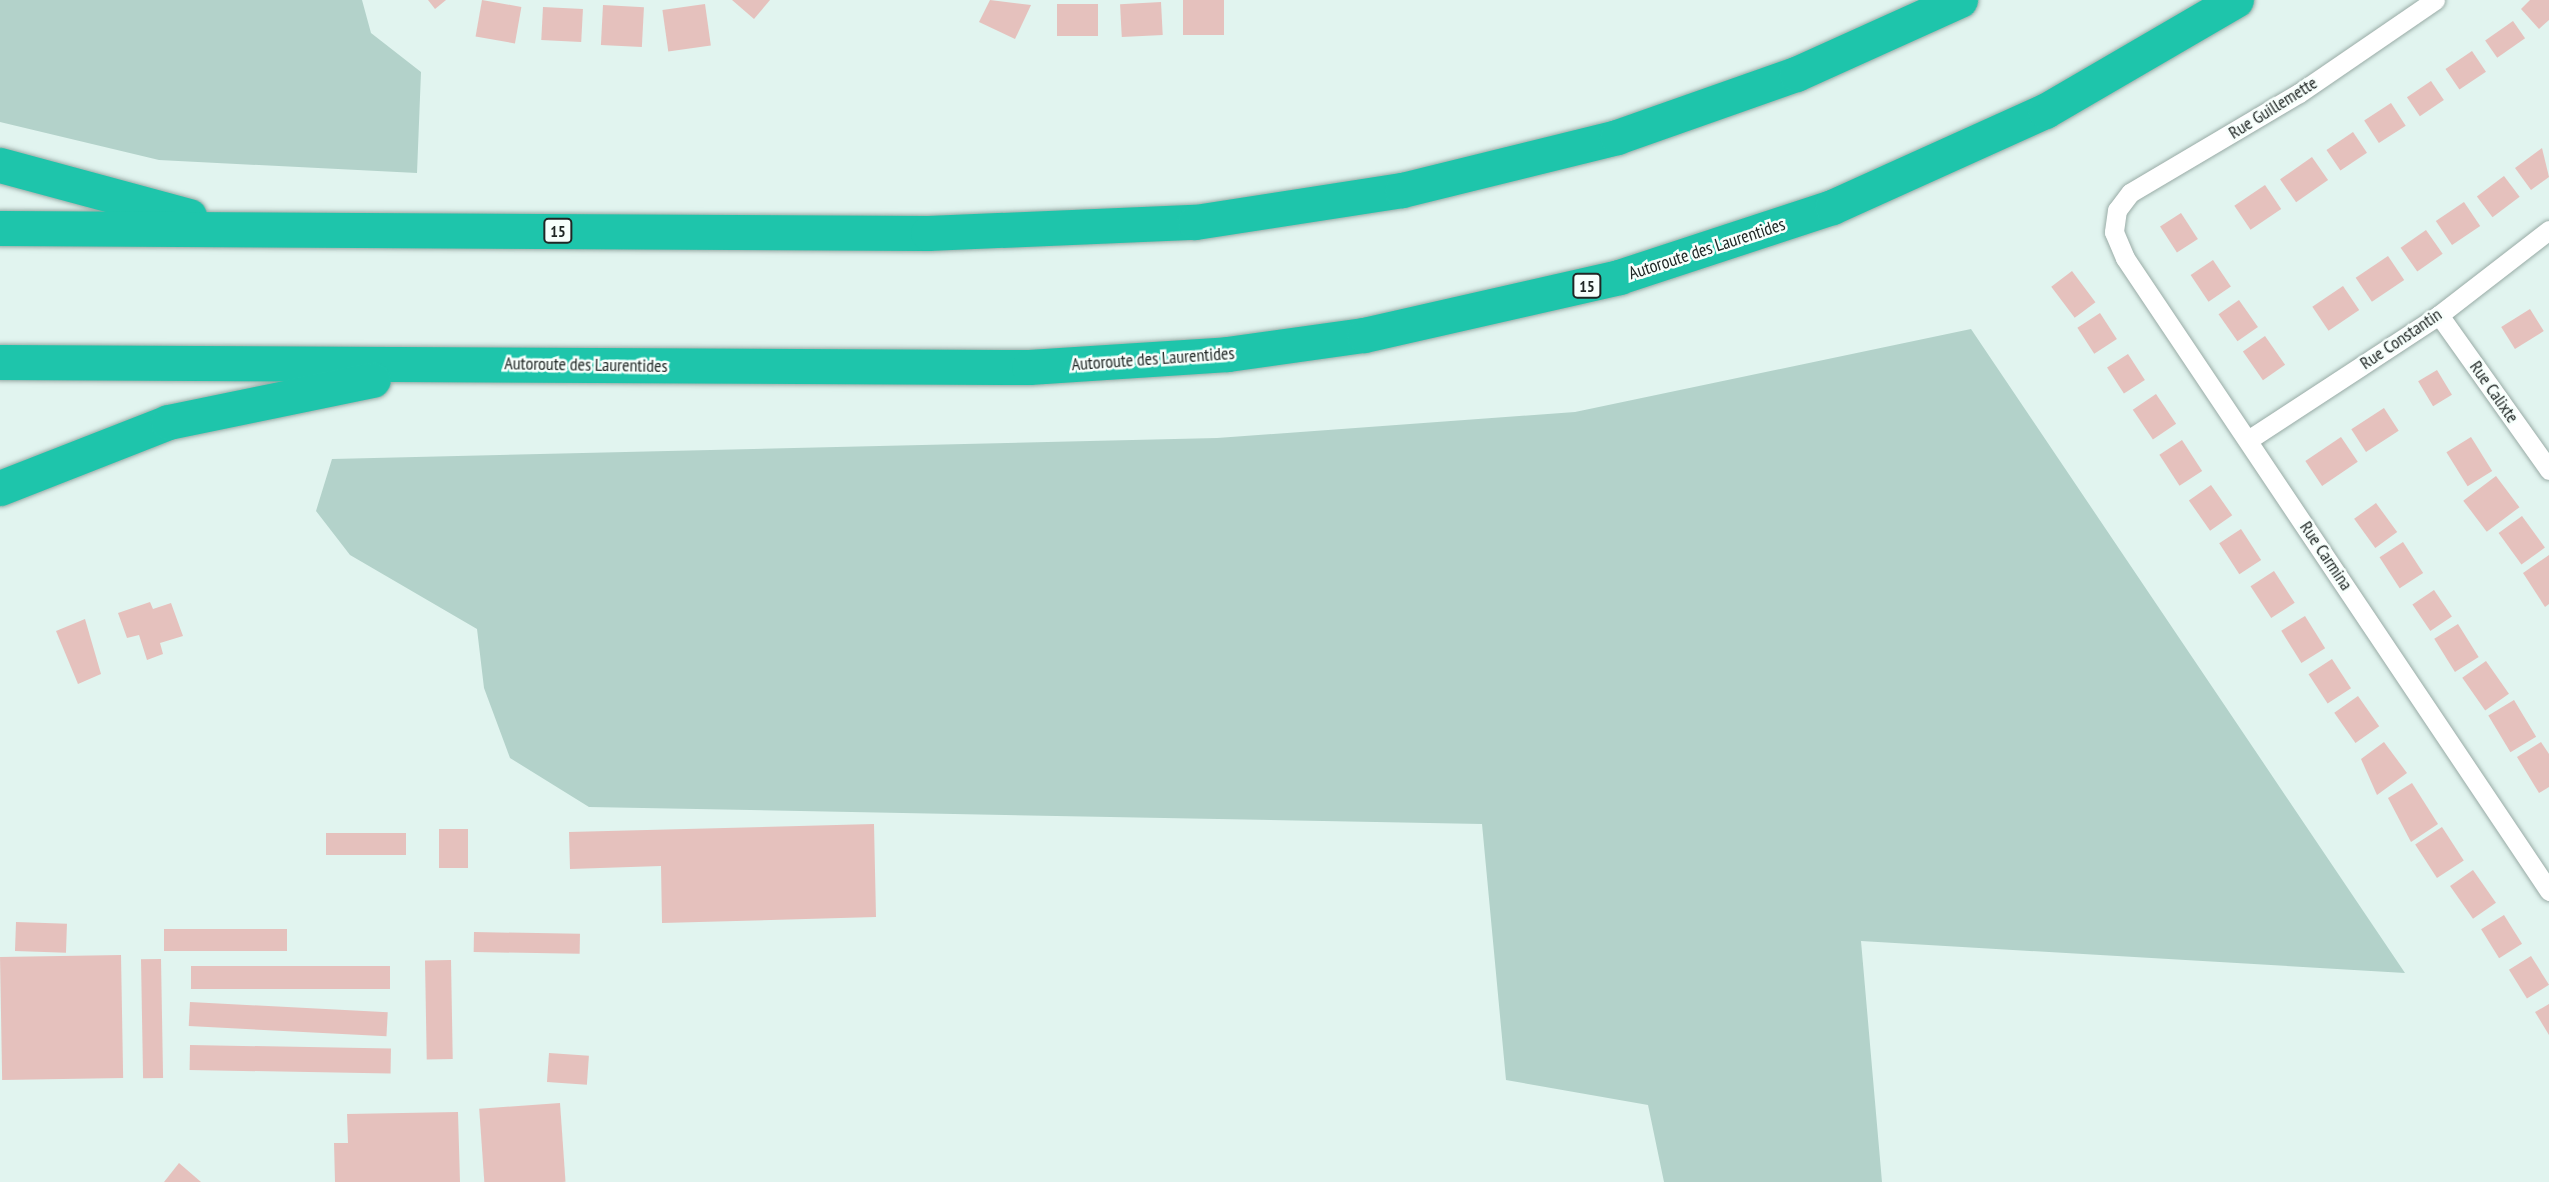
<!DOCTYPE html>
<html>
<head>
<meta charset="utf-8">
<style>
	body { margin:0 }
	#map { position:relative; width:2549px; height:1182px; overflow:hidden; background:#e1f4ef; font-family:"PT Sans Narrow",sans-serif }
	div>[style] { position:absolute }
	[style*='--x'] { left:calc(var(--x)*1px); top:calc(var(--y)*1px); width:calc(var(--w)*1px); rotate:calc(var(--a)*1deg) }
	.green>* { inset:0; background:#b3d2ca }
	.building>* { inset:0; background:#e5c1bd; transform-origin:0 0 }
	.roads { filter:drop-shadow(0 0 2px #99aba6) drop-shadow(0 0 2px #99aba6) }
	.street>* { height:19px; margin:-9.5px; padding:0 9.5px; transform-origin:9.5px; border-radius:9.5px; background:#fff }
	.highway>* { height:35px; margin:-17.5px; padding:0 17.5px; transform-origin:17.5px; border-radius:17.5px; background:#1ec5ab }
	span { translate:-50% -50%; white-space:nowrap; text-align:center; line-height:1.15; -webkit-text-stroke:5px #f7fffc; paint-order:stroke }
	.shield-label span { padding:2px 5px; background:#f7fffc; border:2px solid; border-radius:5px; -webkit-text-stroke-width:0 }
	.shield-label { font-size:16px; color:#202725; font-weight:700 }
	.street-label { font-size:18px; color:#202725 }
</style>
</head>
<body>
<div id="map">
	<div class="green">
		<i style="clip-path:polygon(0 0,362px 0,371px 33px,421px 72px,417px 173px,159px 160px,0 122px)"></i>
		<i style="clip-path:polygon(1971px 329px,2405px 973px,1861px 941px,1882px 1182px,1664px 1182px,1648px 1105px,1506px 1080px,1482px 824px,589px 807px,510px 758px,484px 688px,477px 629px,350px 555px,316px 511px,332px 459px,1217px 438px,1575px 412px)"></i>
	</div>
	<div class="building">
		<i style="clip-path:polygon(428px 0,446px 0,435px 9px)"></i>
		<i style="left:482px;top:0;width:40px;height:37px;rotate:10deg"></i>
		<i style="clip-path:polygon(732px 0,770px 0,754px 19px)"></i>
		<i style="clip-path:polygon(990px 0,1031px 5px,1015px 39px,979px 22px)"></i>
		<i style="left:1183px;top:0;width:41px;height:35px"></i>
		<i style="clip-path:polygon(2530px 0,2549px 0,2549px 20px,2539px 29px,2521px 9px)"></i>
		<i style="left:1161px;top:2px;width:33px;height:41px;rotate:87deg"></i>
		<i style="left:705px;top:4px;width:42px;height:43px;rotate:82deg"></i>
		<i style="left:1098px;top:4px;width:32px;height:41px;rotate:90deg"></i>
		<i style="left:603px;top:5px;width:41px;height:40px;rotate:3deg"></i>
		<i style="left:543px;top:7px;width:40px;height:33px;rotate:3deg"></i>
		<i style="left:2513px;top:21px;width:21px;height:34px;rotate:55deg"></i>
		<i style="left:2472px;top:51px;width:25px;height:32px;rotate:56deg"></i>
		<i style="left:2431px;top:81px;width:23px;height:29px;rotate:56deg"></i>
		<i style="left:2391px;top:103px;width:27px;height:32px;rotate:57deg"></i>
		<i style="left:2353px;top:132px;width:25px;height:32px;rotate:56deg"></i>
		<i style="clip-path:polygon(2542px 148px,2549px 177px,2531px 190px,2515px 168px)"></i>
		<i style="left:2312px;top:157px;width:28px;height:39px;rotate:55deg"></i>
		<i style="left:2504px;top:176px;width:26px;height:34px;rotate:53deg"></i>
		<i style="left:2265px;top:185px;width:29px;height:37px;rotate:56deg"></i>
		<i style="left:2464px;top:202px;width:29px;height:34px;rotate:56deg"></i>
		<i style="left:2181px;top:213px;width:31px;height:25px;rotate:57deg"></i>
		<i style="left:2426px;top:230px;width:29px;height:31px;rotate:55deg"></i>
		<i style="left:2388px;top:256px;width:29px;height:39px;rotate:56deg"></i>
		<i style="left:2213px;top:260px;width:32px;height:27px;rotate:56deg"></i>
		<i style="left:2072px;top:271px;width:39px;height:26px;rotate:53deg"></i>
		<i style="left:2343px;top:286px;width:29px;height:37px;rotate:56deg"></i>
		<i style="left:2239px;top:300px;width:33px;height:25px;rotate:55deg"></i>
		<i style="left:2530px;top:309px;width:26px;height:34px;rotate:58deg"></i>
		<i style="left:2100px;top:313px;width:31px;height:27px;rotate:57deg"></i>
		<i style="left:2265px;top:336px;width:35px;height:27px;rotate:55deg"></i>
		<i style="left:2128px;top:354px;width:31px;height:25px;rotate:57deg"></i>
		<i style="left:2437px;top:370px;width:29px;height:22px;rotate:59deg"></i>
		<i style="left:2156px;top:394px;width:36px;height:28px;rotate:56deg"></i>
		<i style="left:2384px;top:408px;width:27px;height:39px;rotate:57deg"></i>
		<i style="left:2341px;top:437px;width:30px;height:43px;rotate:56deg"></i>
		<i style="left:2471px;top:437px;width:40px;height:29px;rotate:58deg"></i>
		<i style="left:2182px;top:440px;width:37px;height:27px;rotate:57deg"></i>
		<i style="left:2496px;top:476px;width:39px;height:41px;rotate:53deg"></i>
		<i style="left:2211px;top:485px;width:37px;height:27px;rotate:55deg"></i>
		<i style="left:2376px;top:503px;width:36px;height:27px;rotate:54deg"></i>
		<i style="left:2522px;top:516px;width:39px;height:29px;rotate:54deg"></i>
		<i style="left:2241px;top:529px;width:37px;height:26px;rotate:57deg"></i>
		<i style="left:2403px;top:542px;width:37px;height:28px;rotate:57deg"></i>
		<i style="clip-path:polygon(2549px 555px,2549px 604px,2545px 607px,2523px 573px)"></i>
		<i style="left:2274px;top:571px;width:38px;height:28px;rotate:57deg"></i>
		<i style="left:2434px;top:590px;width:32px;height:26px;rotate:56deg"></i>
		<i style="clip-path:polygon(150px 602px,153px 609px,171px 603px,183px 636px,160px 643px,163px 654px,147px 660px,139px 635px,127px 638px,118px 613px)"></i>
		<i style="left:2305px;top:616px;width:38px;height:28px;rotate:58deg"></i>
		<i style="clip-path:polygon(85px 619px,101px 674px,78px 684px,56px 631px)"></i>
		<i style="left:2458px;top:624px;width:39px;height:28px;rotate:58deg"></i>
		<i style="left:2332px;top:659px;width:35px;height:28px;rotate:57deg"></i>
		<i style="left:2486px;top:661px;width:40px;height:29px;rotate:55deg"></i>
		<i style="left:2358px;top:696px;width:37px;height:29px;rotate:55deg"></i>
		<i style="left:2514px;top:700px;width:43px;height:30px;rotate:59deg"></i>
		<i style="clip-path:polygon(2384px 742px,2407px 773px,2377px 795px,2361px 759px)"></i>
		<i style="clip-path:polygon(2541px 742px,2549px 754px,2549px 787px,2539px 793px,2517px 757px)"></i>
		<i style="clip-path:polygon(2412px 783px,2438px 824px,2411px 842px,2388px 798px)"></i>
		<i style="clip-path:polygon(874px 824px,876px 917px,662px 923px,661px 866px,570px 869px,569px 832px)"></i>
		<i style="left:2442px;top:827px;width:40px;height:32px;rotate:57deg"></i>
		<i style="left:439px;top:829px;width:29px;height:39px"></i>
		<i style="left:406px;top:833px;width:22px;height:80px;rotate:90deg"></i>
		<i style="left:2473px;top:870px;width:40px;height:28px;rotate:55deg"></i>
		<i style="left:2504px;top:915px;width:34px;height:27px;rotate:58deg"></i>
		<i style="left:16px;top:922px;width:51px;height:29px;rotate:2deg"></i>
		<i style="left:164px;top:929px;width:123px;height:22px"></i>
		<i style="left:474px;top:932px;width:106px;height:20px;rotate:1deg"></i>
		<i style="left:121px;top:955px;width:123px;height:121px;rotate:89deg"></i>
		<i style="left:2531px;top:956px;width:34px;height:26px;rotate:58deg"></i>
		<i style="left:161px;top:959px;width:119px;height:20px;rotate:89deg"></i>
		<i style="left:451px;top:960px;width:99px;height:26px;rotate:89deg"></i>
		<i style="left:191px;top:966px;width:199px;height:23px"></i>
		<i style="left:190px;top:1002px;width:198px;height:24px;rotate:3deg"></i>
		<i style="clip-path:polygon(2549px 1004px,2549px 1035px,2535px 1012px)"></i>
		<i style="left:190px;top:1045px;width:201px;height:25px;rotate:1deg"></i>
		<i style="left:549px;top:1053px;width:40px;height:29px;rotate:4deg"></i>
		<i style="left:560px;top:1103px;width:79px;height:81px;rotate:86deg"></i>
		<i style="clip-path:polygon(458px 1112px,460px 1182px,335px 1182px,334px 1143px,348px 1143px,347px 1114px)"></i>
		<i style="clip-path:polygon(179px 1163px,201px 1182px,164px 1182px)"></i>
	</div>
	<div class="roads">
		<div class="street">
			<i style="--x:2435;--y:0;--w:165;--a:145.6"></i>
			<i style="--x:2299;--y:93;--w:196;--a:149.4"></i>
			<i style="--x:2130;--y:193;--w:21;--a:127"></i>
			<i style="--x:2117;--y:210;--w:22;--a:98"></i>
			<i style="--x:2114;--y:232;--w:28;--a:67"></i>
			<i style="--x:2125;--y:258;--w:762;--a:56.18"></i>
			<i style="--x:2439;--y:315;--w:190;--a:54.6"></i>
			<i style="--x:2248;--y:440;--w:228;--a:-33.2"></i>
			<i style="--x:2439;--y:315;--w:139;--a:-37.7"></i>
		</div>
		<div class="highway">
			<i style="--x:0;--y:165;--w:196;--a:15.1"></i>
			<i style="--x:0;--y:228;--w:928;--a:0.31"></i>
			<i style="--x:928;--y:233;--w:267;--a:-2.4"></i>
			<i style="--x:1195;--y:222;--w:209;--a:-8.8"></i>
			<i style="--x:1402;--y:190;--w:221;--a:-13.8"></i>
			<i style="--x:1617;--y:137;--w:190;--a:-19.4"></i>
			<i style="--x:1796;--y:74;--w:180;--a:-24.3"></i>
			<i style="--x:0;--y:362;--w:1029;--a:0.28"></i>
			<i style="--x:1029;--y:367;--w:199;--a:-3.7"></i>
			<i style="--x:1228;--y:354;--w:137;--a:-8"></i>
			<i style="--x:1364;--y:335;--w:262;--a:-12.8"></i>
			<i style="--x:1619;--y:277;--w:224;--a:-18.2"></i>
			<i style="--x:1832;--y:207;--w:234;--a:-24.3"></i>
			<i style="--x:2045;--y:111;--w:221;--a:-30.2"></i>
			<i style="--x:0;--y:488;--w:180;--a:-21.4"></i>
			<i style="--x:168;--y:422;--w:209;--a:-11.6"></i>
		</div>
	</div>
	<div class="shield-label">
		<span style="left:558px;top:231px">15</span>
		<span style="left:1587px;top:286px">15</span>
	</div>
	<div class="street-label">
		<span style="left:2273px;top:108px;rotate:-32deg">Rue Guillemette</span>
		<span style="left:1707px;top:249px;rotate:-18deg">Autoroute des Laurentides</span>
		<span style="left:2401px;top:339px;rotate:-34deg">Rue Constantin</span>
		<span style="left:1153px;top:359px;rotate:-4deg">Autoroute des Laurentides</span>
		<span style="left:586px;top:365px;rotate:1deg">Autoroute des Laurentides</span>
		<span style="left:2494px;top:392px;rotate:55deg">Rue Calixte</span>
		<span style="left:2326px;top:556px;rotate:56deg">Rue Carmina</span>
	</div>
</div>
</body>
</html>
